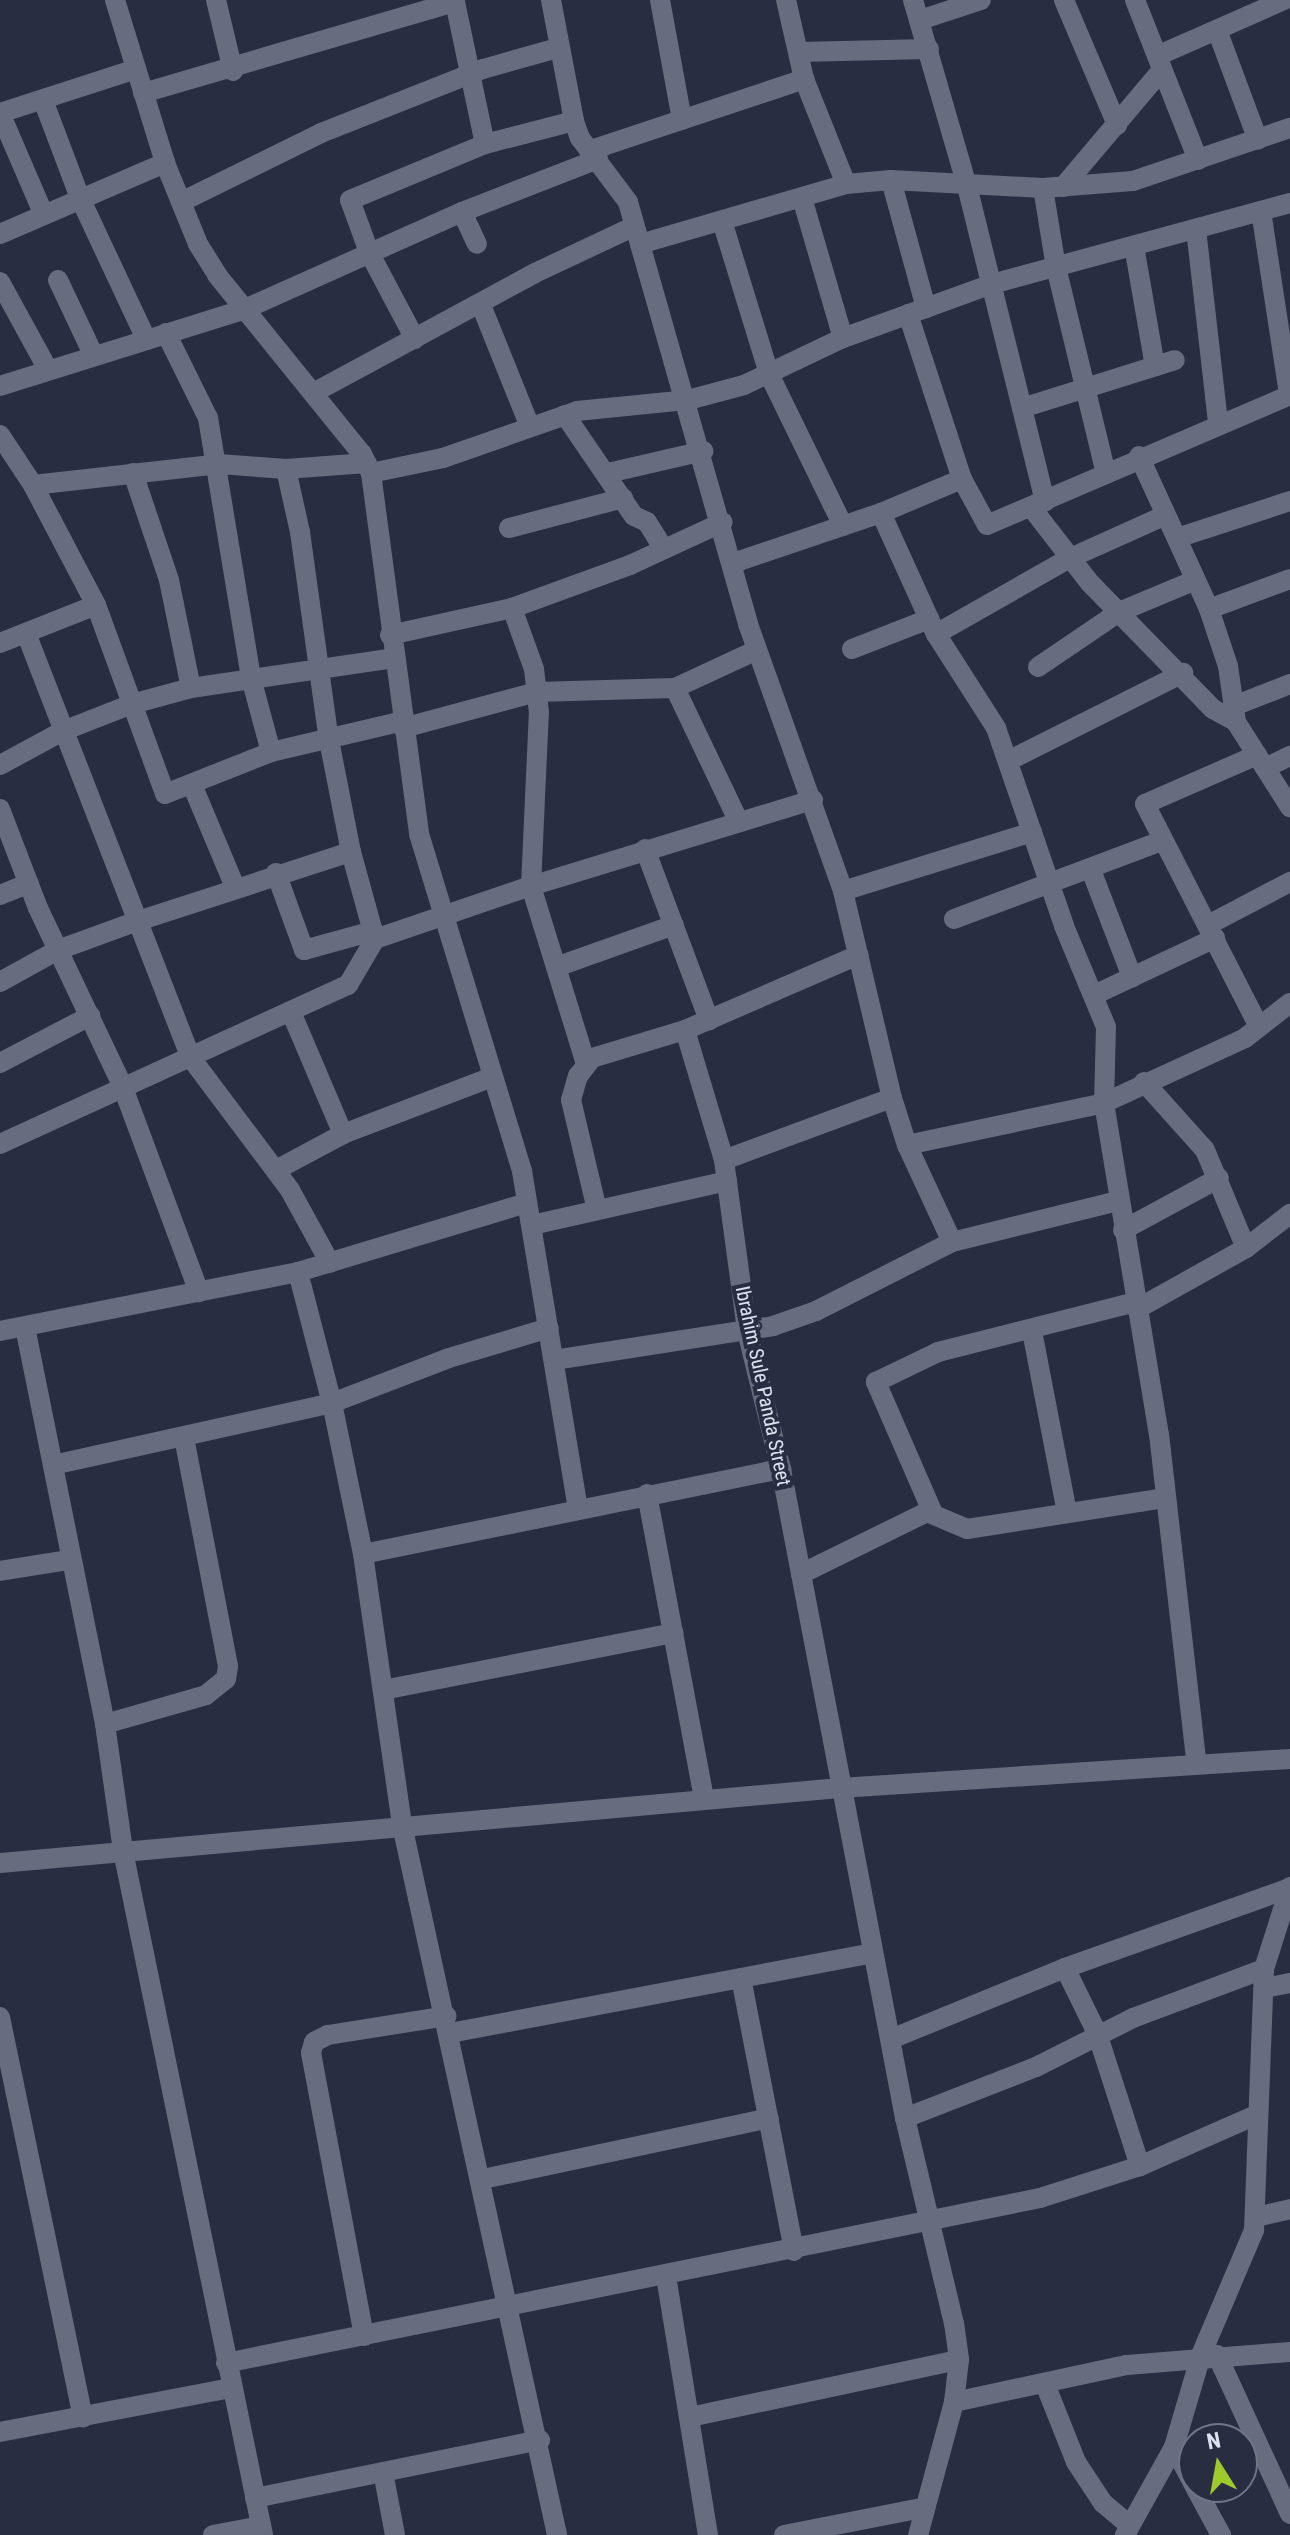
<!DOCTYPE html>
<html>
<head>
<meta charset="utf-8">
<style>
	body { margin:0 }
	#map { position:relative; width:1290px; height:2535px; overflow:hidden; background:#292d42; font-family:"Roboto Condensed",sans-serif }
	div>[style] { position:absolute }
	[style*='--x'] { left:calc(var(--x)*1px); top:calc(var(--y)*1px); width:calc(var(--w)*1px); rotate:calc(var(--a)*1deg) }
	.minor>* { height:20px; margin:-10px; padding:0 10px; transform-origin:10px; border-radius:10px; background:#686c7f }
	span { translate:-50% -50%; white-space:nowrap; text-align:center; line-height:1.15; -webkit-text-stroke:8px #292d42; paint-order:stroke }
	.street-label { font-size:20px; color:#dee1ef }
	.north { position:absolute; left:1178px; top:2423px; width:80px; height:80px; box-sizing:border-box; background:#292d42; border:2px solid #717587; border-radius:50%; rotate:349deg; font-size:22px; font-weight:700; line-height:32px; text-align:center; color:#dee1ef }
	.north::after { content:''; display:block; margin:auto; width:28px; height:36px; background:#9fca2c; clip-path:polygon(50% 0,100% 100%,50% 72%,0 100%) }
</style>
</head>
<body>
<div id="map">
	<div class="minor">
		<i style="--x:115;--y:0;--w:170;--a:72.9"></i>
		<i style="--x:165;--y:163;--w:87;--a:67.8"></i>
		<i style="--x:198;--y:244;--w:36;--a:58"></i>
		<i style="--x:217;--y:275;--w:230;--a:51"></i>
		<i style="--x:362;--y:454;--w:21;--a:65"></i>
		<i style="--x:371;--y:473;--w:364;--a:82.4"></i>
		<i style="--x:419;--y:834;--w:352;--a:73"></i>
		<i style="--x:522;--y:1171;--w:342;--a:80.6"></i>
		<i style="--x:216;--y:0;--w:73;--a:76.5"></i>
		<i style="--x:551;--y:0;--w:123;--a:79.2"></i>
		<i style="--x:574;--y:121;--w:18;--a:71"></i>
		<i style="--x:580;--y:138;--w:80;--a:53.1"></i>
		<i style="--x:628;--y:202;--w:439;--a:74.1"></i>
		<i style="--x:748;--y:624;--w:283;--a:70.4"></i>
		<i style="--x:843;--y:891;--w:213;--a:76.7"></i>
		<i style="--x:892;--y:1098;--w:49;--a:72.3"></i>
		<i style="--x:907;--y:1145;--w:107;--a:65.1"></i>
		<i style="--x:660;--y:0;--w:122;--a:79.6"></i>
		<i style="--x:913;--y:0;--w:194;--a:73.8"></i>
		<i style="--x:967;--y:186;--w:325;--a:76.1"></i>
		<i style="--x:1064;--y:0;--w:136;--a:67"></i>
		<i style="--x:1135;--y:0;--w:172;--a:68.5"></i>
		<i style="--x:920;--y:20;--w:64;--a:-18.2"></i>
		<i style="--x:1217;--y:30;--w:117;--a:69.6"></i>
		<i style="--x:799;--y:52;--w:130;--a:-1.3"></i>
		<i style="--x:1157;--y:56;--w:139;--a:-23.8"></i>
		<i style="--x:804;--y:79;--w:113;--a:68.2"></i>
		<i style="--x:143;--y:93;--w:325;--a:-16.3"></i>
		<i style="--x:455;--y:2;--w:145;--a:78.1"></i>
		<i style="--x:43;--y:100;--w:105;--a:69.3"></i>
		<i style="--x:80;--y:198;--w:156;--a:64.9"></i>
		<i style="--x:0;--y:113;--w:143;--a:-17.9"></i>
		<i style="--x:0;--y:113;--w:109;--a:66.7"></i>
		<i style="--x:591;--y:150;--w:225;--a:-18.4"></i>
		<i style="--x:804;--y:79;--w:81;--a:-102.8"></i>
		<i style="--x:891;--y:180;--w:133;--a:74.7"></i>
		<i style="--x:1063;--y:187;--w:153;--a:-49.8"></i>
		<i style="--x:1043;--y:188;--w:80;--a:80.7"></i>
		<i style="--x:1056;--y:267;--w:213;--a:76.4"></i>
		<i style="--x:802;--y:198;--w:146;--a:73.7"></i>
		<i style="--x:181;--y:202;--w:156;--a:-26.2"></i>
		<i style="--x:321;--y:133;--w:174;--a:-21.6"></i>
		<i style="--x:483;--y:69;--w:77;--a:-15.8"></i>
		<i style="--x:1261;--y:211;--w:186;--a:81.3"></i>
		<i style="--x:462;--y:212;--w:35;--a:65"></i>
		<i style="--x:722;--y:221;--w:160;--a:72.9"></i>
		<i style="--x:769;--y:374;--w:169;--a:64"></i>
		<i style="--x:1196;--y:229;--w:194;--a:83.5"></i>
		<i style="--x:0;--y:234;--w:180;--a:-23.3"></i>
		<i style="--x:640;--y:244;--w:215;--a:-16.2"></i>
		<i style="--x:846;--y:184;--w:45;--a:-5.1"></i>
		<i style="--x:891;--y:180;--w:152;--a:3"></i>
		<i style="--x:1043;--y:188;--w:90;--a:-4.4"></i>
		<i style="--x:1133;--y:181;--w:166;--a:-18.7"></i>
		<i style="--x:1134;--y:246;--w:122;--a:80.1"></i>
		<i style="--x:58;--y:280;--w:82;--a:64.7"></i>
		<i style="--x:0;--y:282;--w:98;--a:61.3"></i>
		<i style="--x:481;--y:305;--w:131;--a:68.1"></i>
		<i style="--x:908;--y:314;--w:174;--a:71.9"></i>
		<i style="--x:962;--y:479;--w:52;--a:61.5"></i>
		<i style="--x:987;--y:525;--w:330;--a:-23.2"></i>
		<i style="--x:166;--y:333;--w:95;--a:63.7"></i>
		<i style="--x:208;--y:418;--w:264;--a:80.6"></i>
		<i style="--x:251;--y:678;--w:77;--a:74.9"></i>
		<i style="--x:415;--y:339;--w:98;--a:-117.9"></i>
		<i style="--x:369;--y:252;--w:55;--a:-110.1"></i>
		<i style="--x:350;--y:200;--w:146;--a:-22.5"></i>
		<i style="--x:485;--y:144;--w:92;--a:-14.5"></i>
		<i style="--x:0;--y:386;--w:257;--a:-17.4"></i>
		<i style="--x:245;--y:309;--w:238;--a:-24.1"></i>
		<i style="--x:462;--y:212;--w:146;--a:-21.3"></i>
		<i style="--x:315;--y:392;--w:250;--a:-28.4"></i>
		<i style="--x:535;--y:273;--w:110;--a:-25.2"></i>
		<i style="--x:1022;--y:408;--w:160;--a:-17.4"></i>
		<i style="--x:565;--y:415;--w:122;--a:55.7"></i>
		<i style="--x:634;--y:516;--w:14;--a:25"></i>
		<i style="--x:647;--y:522;--w:32;--a:58"></i>
		<i style="--x:0;--y:435;--w:60;--a:56.6"></i>
		<i style="--x:33;--y:485;--w:136;--a:62.3"></i>
		<i style="--x:96;--y:605;--w:201;--a:69.9"></i>
		<i style="--x:165;--y:794;--w:114;--a:-21.6"></i>
		<i style="--x:271;--y:752;--w:136;--a:-13.2"></i>
		<i style="--x:1139;--y:456;--w:168;--a:65.4"></i>
		<i style="--x:1209;--y:609;--w:60;--a:71.6"></i>
		<i style="--x:1228;--y:666;--w:57;--a:81.9"></i>
		<i style="--x:286;--y:469;--w:65;--a:77.5"></i>
		<i style="--x:300;--y:532;--w:210;--a:82.1"></i>
		<i style="--x:329;--y:740;--w:114;--a:78.9"></i>
		<i style="--x:351;--y:852;--w:90;--a:74.6"></i>
		<i style="--x:133;--y:473;--w:113;--a:71.4"></i>
		<i style="--x:169;--y:580;--w:110;--a:78.5"></i>
		<i style="--x:371;--y:473;--w:74;--a:-11.8"></i>
		<i style="--x:443;--y:458;--w:142;--a:-19.3"></i>
		<i style="--x:577;--y:411;--w:112;--a:-5.7"></i>
		<i style="--x:688;--y:400;--w:58;--a:-15"></i>
		<i style="--x:744;--y:385;--w:110;--a:-25.4"></i>
		<i style="--x:843;--y:338;--w:158;--a:-19.9"></i>
		<i style="--x:992;--y:284;--w:309;--a:-15.2"></i>
		<i style="--x:608;--y:473;--w:98;--a:-13"></i>
		<i style="--x:33;--y:485;--w:187;--a:-6.4"></i>
		<i style="--x:219;--y:464;--w:67;--a:4.3"></i>
		<i style="--x:286;--y:469;--w:81;--a:-4.2"></i>
		<i style="--x:1031;--y:507;--w:96;--a:52.2"></i>
		<i style="--x:1090;--y:583;--w:176;--a:45.7"></i>
		<i style="--x:1213;--y:709;--w:26;--a:29"></i>
		<i style="--x:1236;--y:722;--w:101;--a:57.6"></i>
		<i style="--x:881;--y:513;--w:133;--a:65.6"></i>
		<i style="--x:936;--y:634;--w:112;--a:57.4"></i>
		<i style="--x:996;--y:728;--w:209;--a:71"></i>
		<i style="--x:1064;--y:926;--w:109;--a:67.4"></i>
		<i style="--x:1106;--y:1027;--w:76;--a:91.5"></i>
		<i style="--x:1104;--y:1103;--w:336;--a:80.6"></i>
		<i style="--x:1159;--y:1434;--w:329;--a:83.5"></i>
		<i style="--x:509;--y:528;--w:118;--a:-14.7"></i>
		<i style="--x:1177;--y:538;--w:119;--a:-18.1"></i>
		<i style="--x:733;--y:563;--w:156;--a:-18.7"></i>
		<i style="--x:881;--y:513;--w:88;--a:-22.8"></i>
		<i style="--x:1209;--y:609;--w:86;--a:-20.3"></i>
		<i style="--x:26;--y:633;--w:456;--a:68.8"></i>
		<i style="--x:191;--y:1058;--w:165;--a:53.1"></i>
		<i style="--x:290;--y:1190;--w:83;--a:61.3"></i>
		<i style="--x:936;--y:634;--w:152;--a:-29.6"></i>
		<i style="--x:1068;--y:559;--w:107;--a:-24.2"></i>
		<i style="--x:390;--y:635;--w:125;--a:-12.5"></i>
		<i style="--x:0;--y:643;--w:103;--a:-21.6"></i>
		<i style="--x:852;--y:649;--w:83;--a:-21.3"></i>
		<i style="--x:1038;--y:667;--w:98;--a:-34.2"></i>
		<i style="--x:1119;--y:612;--w:83;--a:-22.6"></i>
		<i style="--x:675;--y:688;--w:148;--a:64.5"></i>
		<i style="--x:1234;--y:706;--w:60;--a:-21.4"></i>
		<i style="--x:403;--y:728;--w:138;--a:-15.1"></i>
		<i style="--x:536;--y:692;--w:139;--a:-1.6"></i>
		<i style="--x:675;--y:688;--w:90;--a:-24.9"></i>
		<i style="--x:1257;--y:755;--w:122;--a:156.4"></i>
		<i style="--x:1145;--y:804;--w:250;--a:62.9"></i>
		<i style="--x:1010;--y:760;--w:194;--a:-26.7"></i>
		<i style="--x:0;--y:765;--w:72;--a:-28.4"></i>
		<i style="--x:63;--y:731;--w:74;--a:-21.4"></i>
		<i style="--x:132;--y:704;--w:61;--a:-15.2"></i>
		<i style="--x:191;--y:688;--w:205;--a:-8.4"></i>
		<i style="--x:1265;--y:768;--w:28;--a:-26"></i>
		<i style="--x:193;--y:787;--w:108;--a:67.2"></i>
		<i style="--x:0;--y:809;--w:106;--a:69"></i>
		<i style="--x:38;--y:908;--w:196;--a:64.6"></i>
		<i style="--x:122;--y:1085;--w:221;--a:69.6"></i>
		<i style="--x:645;--y:849;--w:183;--a:69.5"></i>
		<i style="--x:1091;--y:870;--w:115;--a:69"></i>
		<i style="--x:276;--y:873;--w:82;--a:70"></i>
		<i style="--x:304;--y:950;--w:72;--a:-15.4"></i>
		<i style="--x:843;--y:891;--w:198;--a:-17.3"></i>
		<i style="--x:0;--y:895;--w:31;--a:-22"></i>
		<i style="--x:954;--y:919;--w:222;--a:-20.6"></i>
		<i style="--x:1208;--y:925;--w:93;--a:-27.7"></i>
		<i style="--x:556;--y:967;--w:125;--a:-19.6"></i>
		<i style="--x:0;--y:982;--w:66;--a:-28.9"></i>
		<i style="--x:58;--y:950;--w:82;--a:-20"></i>
		<i style="--x:135;--y:922;--w:227;--a:-18"></i>
		<i style="--x:1094;--y:995;--w:134;--a:-25.2"></i>
		<i style="--x:291;--y:1012;--w:133;--a:66.9"></i>
		<i style="--x:685;--y:1030;--w:136;--a:73.3"></i>
		<i style="--x:724;--y:1160;--w:173;--a:82.3"></i>
		<i style="--x:747;--y:1331;--w:142;--a:76.2"></i>
		<i style="--x:781;--y:1469;--w:661;--a:79.18"></i>
		<i style="--x:905;--y:2118;--w:211;--a:76.6"></i>
		<i style="--x:954;--y:2323;--w:37;--a:82"></i>
		<i style="--x:959;--y:2360;--w:42;--a:96.8"></i>
		<i style="--x:954;--y:2402;--w:138;--a:105.1"></i>
		<i style="--x:0;--y:1063;--w:102;--a:-27.6"></i>
		<i style="--x:586;--y:1064;--w:186;--a:-107.2"></i>
		<i style="--x:531;--y:886;--w:295;--a:-17"></i>
		<i style="--x:1144;--y:1082;--w:91;--a:48.1"></i>
		<i style="--x:1205;--y:1150;--w:106;--a:67.3"></i>
		<i style="--x:0;--y:1144;--w:383;--a:-24.6"></i>
		<i style="--x:348;--y:985;--w:53;--a:-59.6"></i>
		<i style="--x:375;--y:939;--w:165;--a:-18.8"></i>
		<i style="--x:531;--y:886;--w:173;--a:-87.4"></i>
		<i style="--x:539;--y:713;--w:44;--a:-96.5"></i>
		<i style="--x:534;--y:669;--w:65;--a:-109.8"></i>
		<i style="--x:512;--y:608;--w:126;--a:-20"></i>
		<i style="--x:630;--y:565;--w:102;--a:-24.8"></i>
		<i style="--x:907;--y:1145;--w:201;--a:-12"></i>
		<i style="--x:1104;--y:1103;--w:155;--a:-24.7"></i>
		<i style="--x:1245;--y:1038;--w:57;--a:-37.9"></i>
		<i style="--x:724;--y:1160;--w:179;--a:-20.3"></i>
		<i style="--x:276;--y:1170;--w:76;--a:-28.2"></i>
		<i style="--x:343;--y:1134;--w:160;--a:-20.9"></i>
		<i style="--x:597;--y:1210;--w:113;--a:-103.3"></i>
		<i style="--x:571;--y:1100;--w:25;--a:-74"></i>
		<i style="--x:578;--y:1076;--w:23;--a:-52"></i>
		<i style="--x:592;--y:1058;--w:97;--a:-16.8"></i>
		<i style="--x:685;--y:1030;--w:189;--a:-23.4"></i>
		<i style="--x:532;--y:1225;--w:200;--a:-12.7"></i>
		<i style="--x:1123;--y:1230;--w:109;--a:-28.4"></i>
		<i style="--x:298;--y:1272;--w:135;--a:75.5"></i>
		<i style="--x:332;--y:1403;--w:154;--a:78.4"></i>
		<i style="--x:363;--y:1554;--w:274;--a:81.8"></i>
		<i style="--x:402;--y:1825;--w:727;--a:77.68"></i>
		<i style="--x:1137;--y:1309;--w:125;--a:-29.2"></i>
		<i style="--x:1246;--y:1248;--w:56;--a:-37.7"></i>
		<i style="--x:25;--y:1327;--w:405;--a:78.6"></i>
		<i style="--x:105;--y:1724;--w:128;--a:81.9"></i>
		<i style="--x:123;--y:1851;--w:698;--a:78.43"></i>
		<i style="--x:0;--y:1331;--w:304;--a:-11.2"></i>
		<i style="--x:298;--y:1272;--w:239;--a:-16.8"></i>
		<i style="--x:1032;--y:1331;--w:185;--a:79.1"></i>
		<i style="--x:554;--y:1360;--w:222;--a:-8.8"></i>
		<i style="--x:773;--y:1326;--w:46;--a:-19.2"></i>
		<i style="--x:816;--y:1311;--w:153;--a:-26.9"></i>
		<i style="--x:952;--y:1242;--w:171;--a:-13.9"></i>
		<i style="--x:53;--y:1465;--w:286;--a:-12.5"></i>
		<i style="--x:332;--y:1403;--w:125;--a:-21"></i>
		<i style="--x:449;--y:1358;--w:104;--a:-16.7"></i>
		<i style="--x:647;--y:1494;--w:310;--a:79.4"></i>
		<i style="--x:932;--y:1511;--w:141;--a:-113.5"></i>
		<i style="--x:876;--y:1382;--w:69;--a:-25.8"></i>
		<i style="--x:938;--y:1352;--w:203;--a:-14.2"></i>
		<i style="--x:363;--y:1554;--w:427;--a:-11.5"></i>
		<i style="--x:0;--y:1571;--w:70;--a:-9.1"></i>
		<i style="--x:801;--y:1574;--w:140;--a:-26.2"></i>
		<i style="--x:927;--y:1512;--w:43;--a:23"></i>
		<i style="--x:967;--y:1529;--w:201;--a:-8.9"></i>
		<i style="--x:383;--y:1690;--w:296;--a:-11.1"></i>
		<i style="--x:105;--y:1724;--w:105;--a:-16"></i>
		<i style="--x:206;--y:1695;--w:26;--a:-39"></i>
		<i style="--x:226;--y:1679;--w:13;--a:-81"></i>
		<i style="--x:228;--y:1666;--w:232;--a:-100.9"></i>
		<i style="--x:0;--y:1863;--w:843;--a:-5.1"></i>
		<i style="--x:840;--y:1788;--w:451;--a:-3.7"></i>
		<i style="--x:1065;--y:1968;--w:72;--a:63.8"></i>
		<i style="--x:1097;--y:2033;--w:140;--a:72.1"></i>
		<i style="--x:741;--y:1978;--w:278;--a:79"></i>
		<i style="--x:1264;--y:1988;--w:26;--a:-11"></i>
		<i style="--x:0;--y:2017;--w:409;--a:78.3"></i>
		<i style="--x:450;--y:2033;--w:430;--a:-10.7"></i>
		<i style="--x:891;--y:2039;--w:188;--a:-22.2"></i>
		<i style="--x:1065;--y:1968;--w:239;--a:-19.6"></i>
		<i style="--x:905;--y:2118;--w:141;--a:-21.3"></i>
		<i style="--x:1036;--y:2067;--w:109;--a:-26.8"></i>
		<i style="--x:1133;--y:2018;--w:140;--a:-20.5"></i>
		<i style="--x:483;--y:2179;--w:292;--a:-12"></i>
		<i style="--x:1256;--y:2217;--w:35;--a:-13"></i>
		<i style="--x:666;--y:2276;--w:262;--a:80.8"></i>
		<i style="--x:364;--y:2336;--w:288;--a:-100.6"></i>
		<i style="--x:311;--y:2053;--w:11;--a:-75"></i>
		<i style="--x:314;--y:2042;--w:16;--a:-27"></i>
		<i style="--x:328;--y:2035;--w:120;--a:-9.1"></i>
		<i style="--x:1217;--y:2355;--w:175;--a:65.3"></i>
		<i style="--x:226;--y:2363;--w:831;--a:-11.46"></i>
		<i style="--x:1040;--y:2198;--w:105;--a:-17.7"></i>
		<i style="--x:1140;--y:2166;--w:127;--a:-23.7"></i>
		<i style="--x:1045;--y:2384;--w:84;--a:68.3"></i>
		<i style="--x:1076;--y:2462;--w:49;--a:56.6"></i>
		<i style="--x:1103;--y:2503;--w:35;--a:40"></i>
		<i style="--x:954;--y:2402;--w:177;--a:-12.1"></i>
		<i style="--x:1127;--y:2365;--w:164;--a:-4.6"></i>
		<i style="--x:690;--y:2417;--w:275;--a:-12"></i>
		<i style="--x:0;--y:2432;--w:235;--a:-10.8"></i>
		<i style="--x:1174;--y:2447;--w:43;--a:62.2"></i>
		<i style="--x:383;--y:2472;--w:64;--a:79.2"></i>
		<i style="--x:1195;--y:2487;--w:55;--a:61.6"></i>
		<i style="--x:255;--y:2498;--w:291;--a:-11.5"></i>
		<i style="--x:213;--y:2535;--w:49;--a:-10.6"></i>
		<i style="--x:784;--y:2535;--w:141;--a:-11.1"></i>
		<i style="--x:1125;--y:2535;--w:101;--a:-60.9"></i>
		<i style="--x:1174;--y:2447;--w:96;--a:-73.6"></i>
		<i style="--x:1201;--y:2355;--w:136;--a:-67"></i>
		<i style="--x:1254;--y:2230;--w:261;--a:-87.8"></i>
		<i style="--x:1264;--y:1969;--w:86;--a:-72.4"></i>
	</div>
	<div class="street-label">
		<span style="left:763px;top:1386px;rotate:78deg">Ibrahim Sule Panda Street</span>
	</div>
	<div class="north">N</div>
</div>
</body>
</html>
